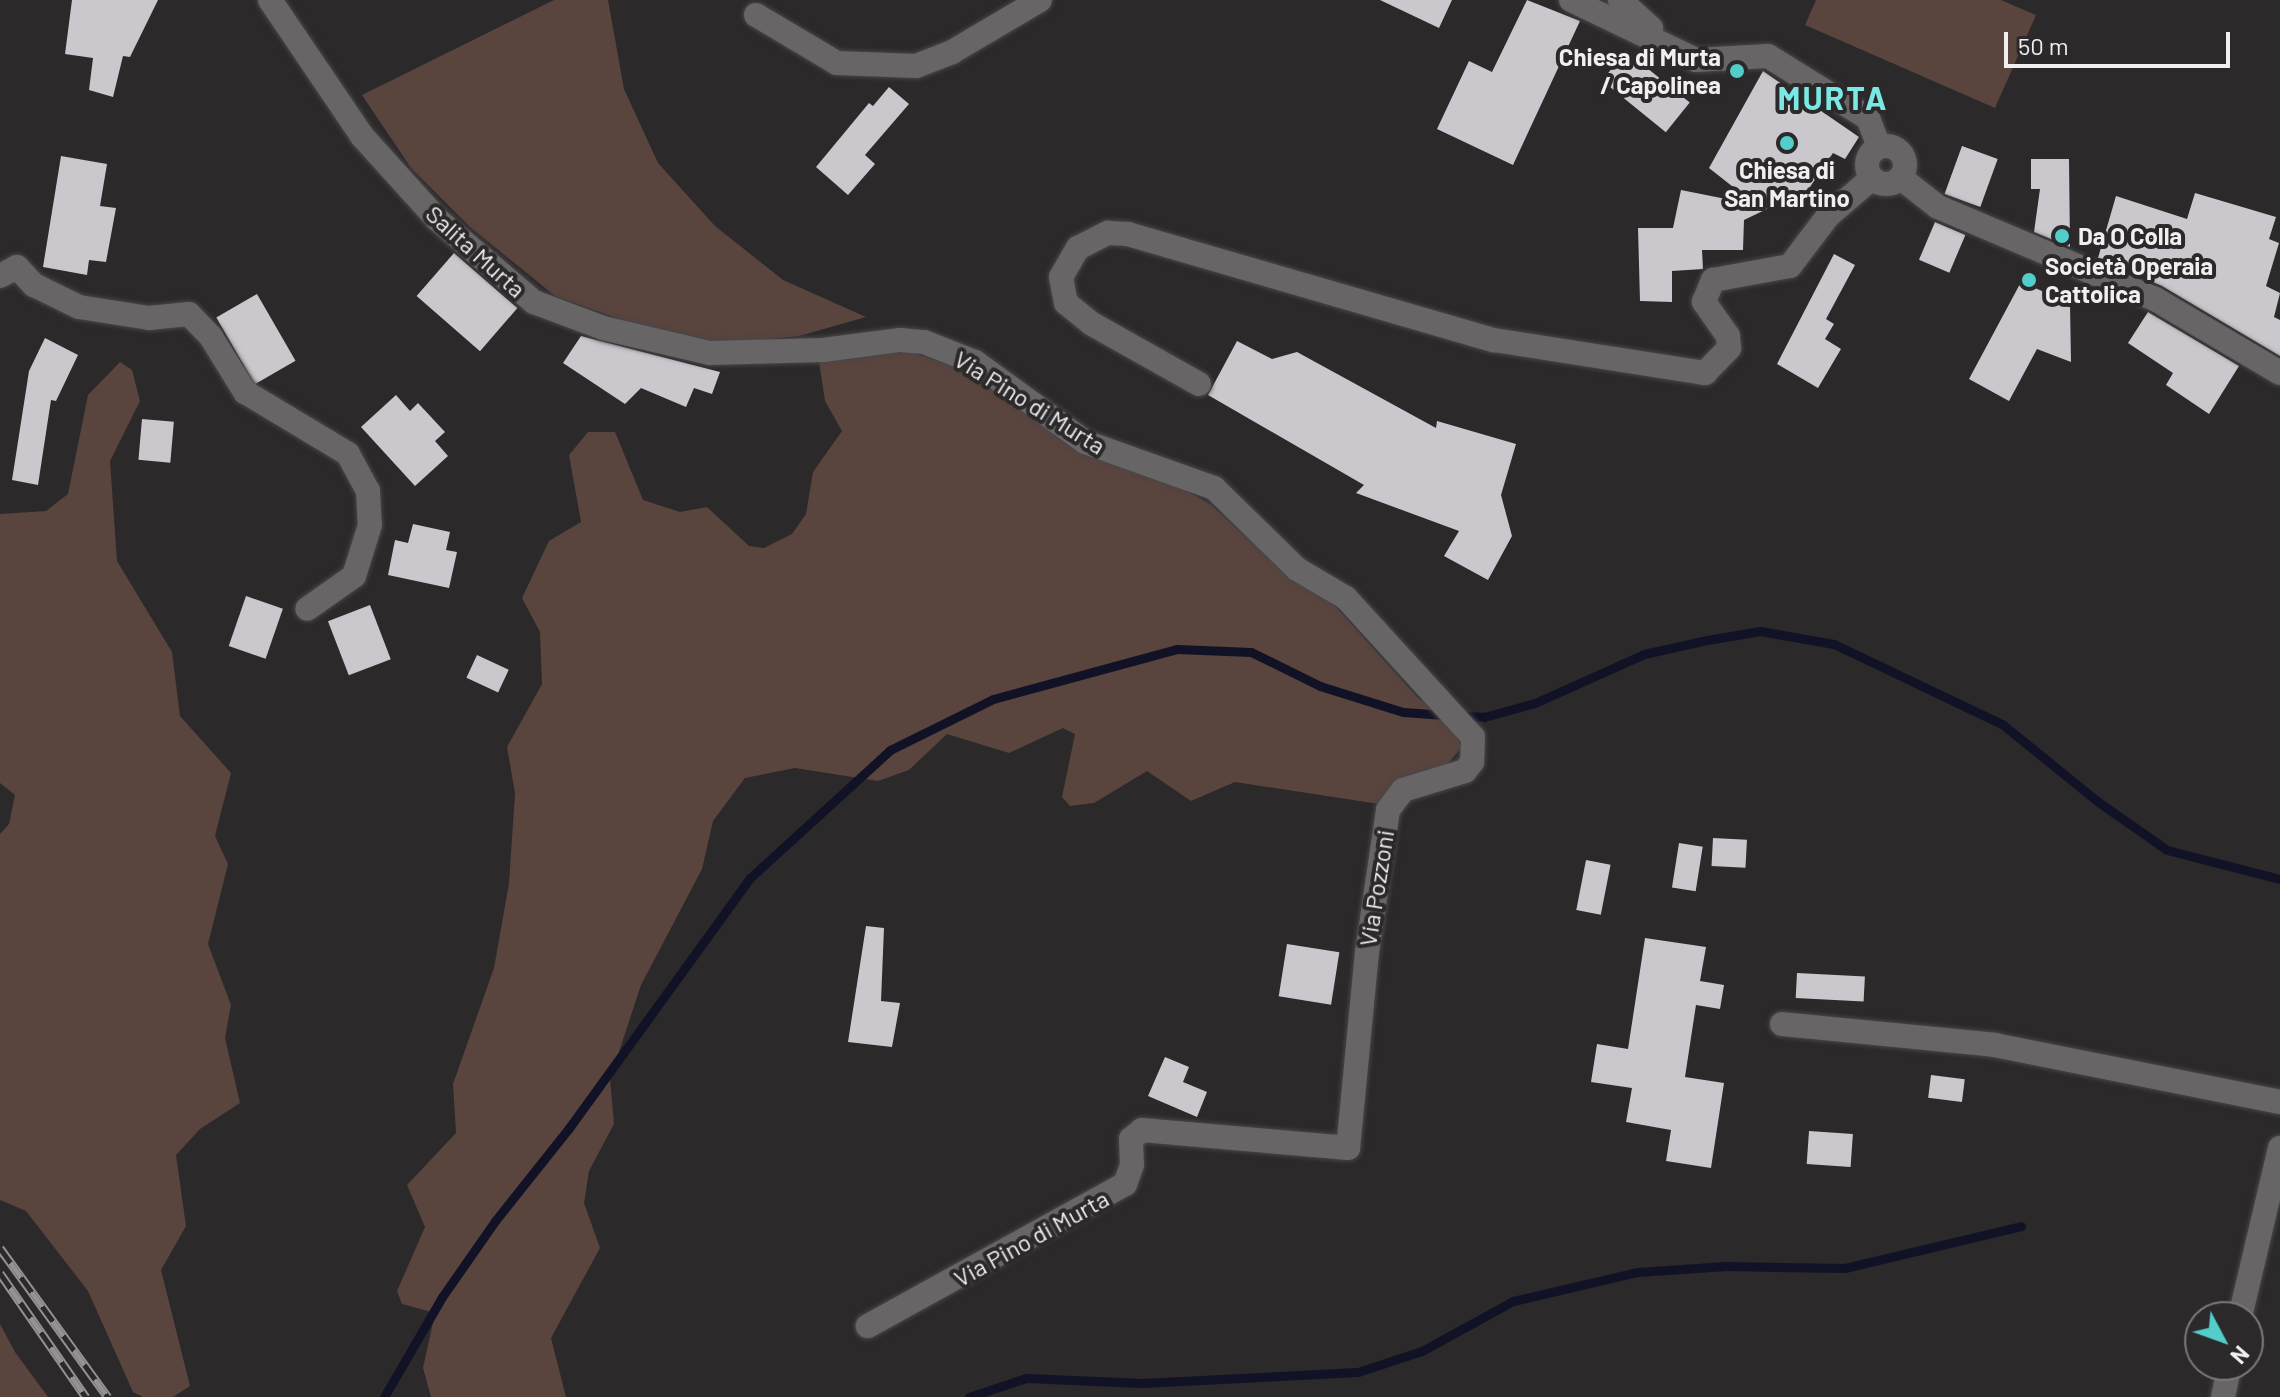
<!DOCTYPE html>
<html>
<head>
<meta charset="utf-8">
<style>
	body { margin:0 }
	#map { position:relative; width:2280px; height:1397px; overflow:hidden; background:#2b292a; font-family:Barlow,sans-serif }
	div>[style] { position:absolute }
	[style*='--x'] { left:calc(var(--x)*1px); top:calc(var(--y)*1px); width:calc(var(--w)*1px); rotate:calc(var(--a)*1deg) }
	.green>* { inset:0; background:#5a443e }
	.stream>* { height:9px; margin:-4.5px; padding:0 4.5px; transform-origin:4.5px; border-radius:4.5px; background:#111226 }
	.building>* { inset:0; background:#cac8cc; transform-origin:0 0 }
	.roads { filter:drop-shadow(0 0 2px #494648) drop-shadow(0 0 2px #494648) }
	.minor>* { height:24px; margin:-12px; padding:0 12px; transform-origin:12px; border-radius:12px; background:#686567 }
	.minor>.ring { margin:-12px; padding:0; box-sizing:content-box; background:none; border:24px solid #686567; border-radius:50% }
	.rail>* { height:9px; margin-top:-4.5px; transform-origin:0; background:repeating-linear-gradient(90deg,#2b292a 0 18px,#949293 0 36px); box-sizing:border-box; border-block:2px solid #949293 }
	.dots>* { width:22px; height:22px; translate:-50% -50%; box-sizing:border-box; border:4px solid #2b292a; border-radius:50% }
	span { translate:-50% -50%; white-space:nowrap; text-align:center; line-height:1.15; -webkit-text-stroke:8px #2b292a; paint-order:stroke }
	.poi-label { font-size:24px; color:#f1eff0; font-weight:700 }
	.right { translate:-100% -50%; text-align:right }
	.left { translate:0 -50%; text-align:left }
	.street-label { font-size:24px; color:#f1eff0 }
	.district-label { font-size:32px; color:#7ce8e3; font-weight:700; letter-spacing:2px }
	.north { position:absolute; left:2184px; top:1301px; width:80px; height:80px; box-sizing:border-box; background:#2b292a; border:2px solid #7a7879; border-radius:50%; rotate:131deg; font-size:22px; font-weight:700; line-height:32px; text-align:center; color:#f1eff0 }
	.north::after { content:''; display:block; margin:auto; width:28px; height:36px; background:#53cdc9; clip-path:polygon(50% 0,100% 100%,50% 72%,0 100%) }
	.scale { position:absolute; left:2004px; top:32px; width:226px; height:36px; box-sizing:border-box; border:4px solid #f1eff0; border-top:0; padding-left:10px; font-size:24px; line-height:28px; white-space:nowrap; color:#f1eff0; -webkit-text-stroke:6px #2b292a; paint-order:stroke }
</style>
</head>
<body>
<div id="map">
	<div class="green">
		<i style="clip-path:polygon(554px 0,608px 0,624px 89px,658px 163px,715px 226px,783px 280px,866px 317px,799px 336px,728px 343px,659px 333px,555px 296px,470px 227px,411px 168px,362px 95px)"></i>
		<i style="clip-path:polygon(1816px 0,2001px 0,2036px 15px,1995px 108px,1805px 25px)"></i>
		<i style="clip-path:polygon(889px 345px,980px 375px,1210px 504px,1289px 576px,1335px 606px,1418px 698px,1445px 715px,1462px 747px,1445px 767px,1379px 804px,1235px 782px,1191px 801px,1147px 771px,1094px 803px,1070px 806px,1062px 797px,1075px 734px,1063px 728px,1009px 753px,947px 734px,909px 770px,878px 781px,795px 768px,745px 778px,713px 821px,702px 869px,641px 985px,610px 1079px,614px 1124px,589px 1171px,584px 1203px,600px 1248px,551px 1338px,566px 1397px,431px 1397px,423px 1368px,435px 1313px,402px 1304px,397px 1291px,425px 1227px,407px 1185px,456px 1133px,453px 1084px,494px 968px,509px 883px,515px 793px,507px 747px,542px 684px,540px 632px,522px 598px,549px 541px,581px 522px,569px 455px,588px 432px,615px 432px,643px 500px,680px 512px,707px 507px,749px 546px,764px 548px,792px 534px,806px 514px,813px 472px,842px 431px,825px 401px,819px 362px)"></i>
		<i style="clip-path:polygon(120px 362px,132px 370px,140px 401px,110px 461px,117px 561px,172px 652px,180px 716px,231px 773px,215px 836px,228px 864px,208px 944px,231px 1005px,225px 1038px,240px 1103px,200px 1129px,176px 1155px,186px 1226px,161px 1270px,190px 1386px,173px 1397px,143px 1397px,133px 1392px,88px 1291px,26px 1211px,0 1200px,0 834px,9px 824px,15px 795px,0 783px,0 514px,46px 511px,68px 494px,88px 395px)"></i>
		<i style="clip-path:polygon(0 1324px,15px 1352px,48px 1397px,0 1397px)"></i>
	</div>
	<div class="stream">
		<i style="--x:1460;--y:716;--w:24;--a:2"></i>
		<i style="--x:1484;--y:717;--w:53;--a:-15.4"></i>
		<i style="--x:1535;--y:703;--w:120;--a:-24.2"></i>
		<i style="--x:1644;--y:654;--w:65;--a:-12.5"></i>
		<i style="--x:1707;--y:640;--w:54;--a:-9.6"></i>
		<i style="--x:1760;--y:631;--w:75;--a:10"></i>
		<i style="--x:1834;--y:644;--w:186;--a:25.5"></i>
		<i style="--x:2002;--y:724;--w:122;--a:39"></i>
		<i style="--x:2097;--y:801;--w:85;--a:35"></i>
		<i style="--x:2167;--y:850;--w:117;--a:14.4"></i>
		<i style="--x:384;--y:1397;--w:116;--a:-59.9"></i>
		<i style="--x:442;--y:1297;--w:93;--a:-55.1"></i>
		<i style="--x:495;--y:1221;--w:119;--a:-51.5"></i>
		<i style="--x:569;--y:1128;--w:309;--a:-54.1"></i>
		<i style="--x:750;--y:878;--w:190;--a:-42.4"></i>
		<i style="--x:890;--y:750;--w:115;--a:-26.3"></i>
		<i style="--x:993;--y:699;--w:191;--a:-15.2"></i>
		<i style="--x:1177;--y:649;--w:74;--a:2.3"></i>
		<i style="--x:1251;--y:652;--w:77;--a:26.2"></i>
		<i style="--x:1320;--y:686;--w:87;--a:17.4"></i>
		<i style="--x:1403;--y:712;--w:42;--a:4.1"></i>
		<i style="--x:969;--y:1397;--w:60;--a:-18.4"></i>
		<i style="--x:1026;--y:1378;--w:116;--a:2.5"></i>
		<i style="--x:1142;--y:1383;--w:216;--a:-2.9"></i>
		<i style="--x:1358;--y:1372;--w:67;--a:-18.2"></i>
		<i style="--x:1422;--y:1351;--w:104;--a:-28.8"></i>
		<i style="--x:1513;--y:1301;--w:128;--a:-13.1"></i>
		<i style="--x:1638;--y:1272;--w:88;--a:-3.9"></i>
		<i style="--x:1726;--y:1266;--w:119;--a:1"></i>
		<i style="--x:1845;--y:1268;--w:181;--a:-13.4"></i>
	</div>
	<div class="building">
		<i style="clip-path:polygon(72px 0,158px 0,130px 57px,123px 56px,113px 97px,89px 90px,93px 58px,65px 54px)"></i>
		<i style="clip-path:polygon(1380px 0,1452px 0,1439px 28px)"></i>
		<i style="clip-path:polygon(1527px 0,1580px 21px,1513px 165px,1437px 129px,1469px 61px,1492px 72px)"></i>
		<i style="left:1626px;top:51px;width:82px;height:38px;rotate:39deg"></i>
		<i style="clip-path:polygon(1763px 71px,1859px 137px,1845px 159px,1833px 153px,1795px 209px,1777px 198px,1769px 208px,1744px 220px,1743px 250px,1702px 250px,1703px 269px,1672px 271px,1672px 302px,1640px 301px,1638px 228px,1673px 228px,1681px 190px,1756px 205px,1709px 168px)"></i>
		<i style="clip-path:polygon(889px 87px,909px 104px,865px 155px,875px 164px,848px 195px,816px 167px,869px 103px,873px 106px)"></i>
		<i style="left:1962px;top:146px;width:38px;height:51px;rotate:20deg"></i>
		<i style="clip-path:polygon(61px 156px,107px 164px,100px 206px,116px 208px,106px 262px,89px 260px,87px 275px,43px 267px)"></i>
		<i style="clip-path:polygon(2031px 159px,2069px 159px,2070px 247px,2034px 232px,2040px 189px,2031px 189px)"></i>
		<i style="clip-path:polygon(2195px 193px,2276px 217px,2269px 239px,2279px 243px,2266px 286px,2280px 293px,2274px 317px,2280px 320px,2280px 356px,2162px 286px,2098px 258px,2116px 196px,2187px 219px)"></i>
		<i style="left:1935px;top:222px;width:33px;height:41px;rotate:23deg"></i>
		<i style="left:454px;top:253px;width:84px;height:57px;rotate:41deg"></i>
		<i style="clip-path:polygon(1834px 254px,1855px 265px,1826px 319px,1834px 324px,1825px 339px,1841px 349px,1818px 388px,1777px 364px)"></i>
		<i style="clip-path:polygon(2021px 282px,2070px 303px,2071px 362px,2037px 349px,2009px 401px,1969px 379px)"></i>
		<i style="left:257px;top:294px;width:77px;height:47px;rotate:60deg"></i>
		<i style="clip-path:polygon(2148px 312px,2239px 366px,2209px 414px,2166px 385px,2173px 373px,2128px 343px)"></i>
		<i style="clip-path:polygon(581px 336px,720px 372px,712px 394px,694px 388px,686px 407px,641px 388px,625px 404px,563px 363px)"></i>
		<i style="clip-path:polygon(45px 338px,78px 355px,56px 401px,51px 400px,38px 485px,12px 480px,29px 371px)"></i>
		<i style="clip-path:polygon(1237px 341px,1272px 359px,1297px 352px,1436px 428px,1437px 421px,1516px 444px,1501px 495px,1512px 536px,1488px 580px,1444px 556px,1459px 531px,1356px 493px,1364px 485px,1208px 395px)"></i>
		<i style="clip-path:polygon(396px 395px,410px 411px,418px 403px,445px 432px,435px 441px,448px 456px,415px 486px,361px 427px)"></i>
		<i style="left:142px;top:419px;width:32px;height:41px;rotate:5deg"></i>
		<i style="clip-path:polygon(413px 524px,450px 532px,446px 550px,457px 552px,449px 588px,388px 575px,395px 540px,408px 543px)"></i>
		<i style="left:246px;top:596px;width:39px;height:53px;rotate:19deg"></i>
		<i style="left:370px;top:605px;width:58px;height:45px;rotate:69deg"></i>
		<i style="left:477px;top:655px;width:35px;height:25px;rotate:25deg"></i>
		<i style="left:1713px;top:838px;width:34px;height:28px;rotate:3deg"></i>
		<i style="left:1679px;top:843px;width:24px;height:45px;rotate:9deg"></i>
		<i style="left:1586px;top:860px;width:25px;height:51px;rotate:11deg"></i>
		<i style="clip-path:polygon(866px 926px,884px 928px,881px 1001px,900px 1003px,892px 1047px,848px 1042px)"></i>
		<i style="clip-path:polygon(1645px 938px,1706px 947px,1700px 981px,1724px 985px,1720px 1009px,1696px 1005px,1685px 1077px,1724px 1083px,1711px 1168px,1666px 1161px,1671px 1130px,1626px 1122px,1632px 1088px,1591px 1082px,1597px 1044px,1628px 1049px)"></i>
		<i style="left:1287px;top:944px;width:53px;height:53px;rotate:9deg"></i>
		<i style="left:1797px;top:973px;width:68px;height:25px;rotate:3deg"></i>
		<i style="clip-path:polygon(1165px 1057px,1189px 1067px,1183px 1082px,1207px 1092px,1197px 1117px,1148px 1096px)"></i>
		<i style="left:1931px;top:1075px;width:34px;height:23px;rotate:7deg"></i>
		<i style="left:1809px;top:1131px;width:44px;height:33px;rotate:4deg"></i>
	</div>
	<div class="roads">
		<div class="minor">
			<i style="--x:270;--y:0;--w:164;--a:55.9"></i>
			<i style="--x:362;--y:136;--w:112;--a:47.9"></i>
			<i style="--x:437;--y:219;--w:128;--a:40.6"></i>
			<i style="--x:534;--y:302;--w:74;--a:20.6"></i>
			<i style="--x:603;--y:328;--w:110;--a:13.2"></i>
			<i style="--x:710;--y:353;--w:113;--a:-1.5"></i>
			<i style="--x:823;--y:350;--w:78;--a:-7.4"></i>
			<i style="--x:900;--y:340;--w:24;--a:5"></i>
			<i style="--x:924;--y:342;--w:55;--a:21.4"></i>
			<i style="--x:975;--y:362;--w:136;--a:36"></i>
			<i style="--x:1085;--y:442;--w:137;--a:19.6"></i>
			<i style="--x:1214;--y:488;--w:116;--a:44.3"></i>
			<i style="--x:1297;--y:569;--w:57;--a:30.6"></i>
			<i style="--x:1346;--y:598;--w:188;--a:47.6"></i>
			<i style="--x:1473;--y:737;--w:25;--a:92"></i>
			<i style="--x:1472;--y:762;--w:11;--a:128"></i>
			<i style="--x:1465;--y:771;--w:65;--a:163"></i>
			<i style="--x:1403;--y:790;--w:25;--a:127"></i>
			<i style="--x:1388;--y:810;--w:144;--a:98.4"></i>
			<i style="--x:1367;--y:952;--w:197;--a:95.5"></i>
			<i style="--x:1348;--y:1148;--w:207;--a:-175"></i>
			<i style="--x:1142;--y:1130;--w:14;--a:141"></i>
			<i style="--x:1131;--y:1139;--w:26;--a:88"></i>
			<i style="--x:1132;--y:1165;--w:20;--a:110"></i>
			<i style="--x:1125;--y:1184;--w:294;--a:151.1"></i>
			<i style="--x:1571;--y:0;--w:139;--a:25.6"></i>
			<i style="--x:1696;--y:60;--w:72;--a:-3.2"></i>
			<i style="--x:1768;--y:56;--w:118;--a:31.8"></i>
			<i style="--x:1868;--y:118;--w:31;--a:69"></i>
			<i style="--x:1620;--y:0;--w:42;--a:42.1"></i>
			<i style="--x:756;--y:15;--w:94;--a:30.7"></i>
			<i style="--x:837;--y:63;--w:79;--a:2.2"></i>
			<i style="--x:916;--y:66;--w:39;--a:-21"></i>
			<i style="--x:952;--y:52;--w:102;--a:-30.6"></i>
			<i class="ring" style="left:1867px;top:146px;width:14px;height:14px"></i>
			<i style="--x:1901;--y:178;--w:47;--a:38.1"></i>
			<i style="--x:1938;--y:207;--w:236;--a:23"></i>
			<i style="--x:2155;--y:299;--w:145;--a:30.6"></i>
			<i style="--x:0;--y:276;--w:19;--a:-28"></i>
			<i style="--x:17;--y:267;--w:25;--a:47"></i>
			<i style="--x:34;--y:285;--w:50;--a:26.1"></i>
			<i style="--x:79;--y:307;--w:71;--a:8.9"></i>
			<i style="--x:149;--y:318;--w:40;--a:-5.7"></i>
			<i style="--x:189;--y:314;--w:32;--a:46"></i>
			<i style="--x:211;--y:337;--w:65;--a:58.3"></i>
			<i style="--x:245;--y:392;--w:120;--a:31"></i>
			<i style="--x:348;--y:454;--w:42;--a:61.6"></i>
			<i style="--x:368;--y:491;--w:34;--a:87"></i>
			<i style="--x:370;--y:525;--w:53;--a:107.4"></i>
			<i style="--x:354;--y:576;--w:57;--a:144.9"></i>
			<i style="--x:1199;--y:384;--w:123;--a:-150.7"></i>
			<i style="--x:1092;--y:324;--w:33;--a:-141"></i>
			<i style="--x:1066;--y:303;--w:26;--a:-101"></i>
			<i style="--x:1061;--y:277;--w:34;--a:-60"></i>
			<i style="--x:1078;--y:248;--w:34;--a:-27"></i>
			<i style="--x:1108;--y:233;--w:20;--a:3"></i>
			<i style="--x:1128;--y:234;--w:381;--a:16.2"></i>
			<i style="--x:1494;--y:340;--w:214;--a:8.9"></i>
			<i style="--x:1705;--y:373;--w:35;--a:-46"></i>
			<i style="--x:1729;--y:348;--w:12;--a:-95"></i>
			<i style="--x:1728;--y:336;--w:42;--a:-125.2"></i>
			<i style="--x:1704;--y:302;--w:24;--a:-68"></i>
			<i style="--x:1713;--y:280;--w:78;--a:-10.3"></i>
			<i style="--x:1790;--y:266;--w:63;--a:-52.8"></i>
			<i style="--x:1828;--y:216;--w:58;--a:-40.8"></i>
			<i style="--x:1782;--y:1024;--w:214;--a:5.6"></i>
			<i style="--x:1995;--y:1045;--w:291;--a:11.3"></i>
			<i style="--x:2240;--y:1317;--w:174;--a:-76.7"></i>
			<i style="--x:2223;--y:1397;--w:33;--a:-78"></i>
		</div>
	</div>
	<div class="rail">
		<i style="--x:0;--y:1248;--w:184;--a:54.1"></i>
		<i style="--x:0;--y:1273;--w:151;--a:55.3"></i>
	</div>
	<div class="dots">
		<i style="left:1737px;top:71px;background:#53cdc9"></i>
		<i style="left:1787px;top:143px;background:#53cdc9"></i>
		<i style="left:2062px;top:236px;background:#53cdc9"></i>
		<i style="left:2029px;top:280px;background:#53cdc9"></i>
	</div>
	<div class="poi-label">
		<span class="right" style="left:1721px;top:71px">Chiesa di Murta<br>/ Capolinea</span>
		<span style="left:1787px;top:184px">Chiesa di<br>San Martino</span>
		<span class="left" style="left:2078px;top:236px">Da O Colla</span>
		<span class="left" style="left:2045px;top:280px">Società Operaia<br>Cattolica</span>
	</div>
	<div class="street-label">
		<span style="left:476px;top:251px;rotate:42deg">Salita Murta</span>
		<span style="left:1030px;top:402px;rotate:32deg">Via Pino di Murta</span>
		<span style="left:1376px;top:888px;rotate:-81deg">Via Pozzoni</span>
		<span style="left:1031px;top:1238px;rotate:-29deg">Via Pino di Murta</span>
	</div>
	<div class="district-label">
		<span style="left:1833px;top:97px">MURTA</span>
	</div>
	<div class="north">N</div>
	<div class="scale">50 m</div>
</div>
</body>
</html>
